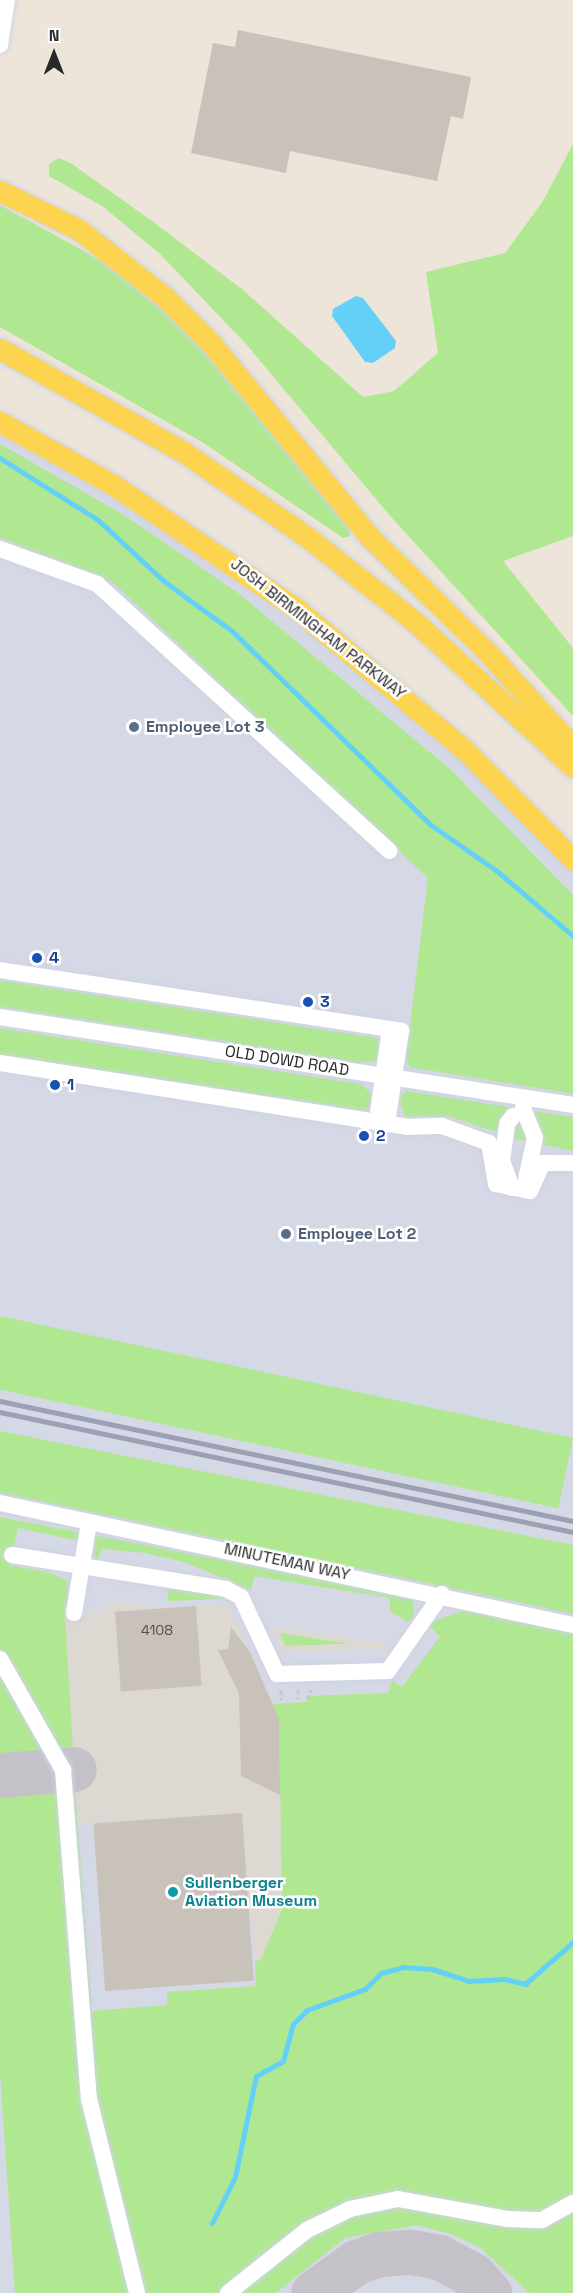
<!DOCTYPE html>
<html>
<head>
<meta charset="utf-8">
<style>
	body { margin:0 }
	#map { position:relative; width:573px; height:2293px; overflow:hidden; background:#ede5da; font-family:"Space Grotesk",sans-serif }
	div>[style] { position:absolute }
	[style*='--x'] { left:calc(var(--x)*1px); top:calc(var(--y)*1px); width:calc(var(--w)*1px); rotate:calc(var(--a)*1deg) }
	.airport>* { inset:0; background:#d5d8e5 }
	.green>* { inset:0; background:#afe891; transform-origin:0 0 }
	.plaza>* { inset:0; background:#ddd8d1 }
	.water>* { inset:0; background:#64d0f8 }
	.stream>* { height:5px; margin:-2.5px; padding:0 2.5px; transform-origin:2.5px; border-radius:2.5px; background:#64d0f8 }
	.taxiway>* { height:45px; margin:-22.5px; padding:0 22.5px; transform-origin:22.5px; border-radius:22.5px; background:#c4c2c8 }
	.building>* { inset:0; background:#c8c2ba; transform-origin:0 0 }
	.path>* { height:3px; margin-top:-1.5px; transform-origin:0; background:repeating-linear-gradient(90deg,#c7c7c7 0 4.5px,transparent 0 7.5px) }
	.roads { filter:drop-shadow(0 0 2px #cfd3e4) drop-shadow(0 0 2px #cfd3e4) }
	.minor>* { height:16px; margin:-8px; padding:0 8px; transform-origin:8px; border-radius:8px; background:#fff }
	.major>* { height:21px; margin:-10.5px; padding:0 10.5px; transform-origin:10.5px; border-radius:10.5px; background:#fcd450 }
	.rail>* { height:4.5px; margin:-2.25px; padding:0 2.25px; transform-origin:2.25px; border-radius:2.25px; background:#9ca0b5 }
	.dots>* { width:16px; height:16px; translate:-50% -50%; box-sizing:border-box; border:3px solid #fff; border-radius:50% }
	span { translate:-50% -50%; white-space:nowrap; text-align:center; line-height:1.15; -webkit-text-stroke:5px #fff; paint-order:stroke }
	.number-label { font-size:14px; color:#514f4d }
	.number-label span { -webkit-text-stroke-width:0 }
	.street-label { font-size:16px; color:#292929 }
	.service-label { font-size:16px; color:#4e5e75; font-weight:700 }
	.left { translate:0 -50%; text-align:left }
	.transit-label { font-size:16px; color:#164399; font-weight:700 }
	.culture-label { font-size:16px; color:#0d838f; font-weight:700 }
	.north { position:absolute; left:24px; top:24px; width:60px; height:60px; -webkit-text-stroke:4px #fff; paint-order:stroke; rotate:0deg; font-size:16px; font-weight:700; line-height:24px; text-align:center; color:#292929 }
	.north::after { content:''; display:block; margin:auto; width:21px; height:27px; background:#292929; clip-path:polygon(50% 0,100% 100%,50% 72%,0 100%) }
</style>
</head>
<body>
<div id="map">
	<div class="airport">
		<i style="clip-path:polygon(0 422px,298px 610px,573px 860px,573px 2293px,0 2293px)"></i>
	</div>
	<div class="green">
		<i style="clip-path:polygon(573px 144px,573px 536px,503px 561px,573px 648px,573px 716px,391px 517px,246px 344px,160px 254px,102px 206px,49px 176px,49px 164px,59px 158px,72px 164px,152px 221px,243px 290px,363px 397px,394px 391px,438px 353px,426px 272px,505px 253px,543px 201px)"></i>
		<i style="clip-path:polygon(0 205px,106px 263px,187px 331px,349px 527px,350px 536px,343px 538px,202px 442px,0 327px)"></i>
		<i style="clip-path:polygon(0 444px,124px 515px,238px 593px,450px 769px,573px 895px,573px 1094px,409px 1067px,406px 1058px,428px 878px,112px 582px,0 538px)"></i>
		<i style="clip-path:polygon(0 980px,378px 1038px,383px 1040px,378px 1060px,361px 1063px,0 1007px)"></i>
		<i style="clip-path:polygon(0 1028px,361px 1084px,375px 1097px,367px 1111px,0 1055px)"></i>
		<i style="clip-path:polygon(406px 1091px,573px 1117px,573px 1151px,521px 1140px,448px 1116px,405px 1117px,399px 1098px)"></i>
		<i style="left:0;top:1316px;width:586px;height:72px;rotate:12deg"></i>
		<i style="clip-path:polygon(0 1431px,573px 1545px,573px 1614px,0 1493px)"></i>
		<i style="clip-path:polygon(0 1517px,413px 1597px,414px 1617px,408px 1622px,390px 1611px,390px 1598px,255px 1576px,251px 1590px,187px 1563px,146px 1553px,102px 1549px,97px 1561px,93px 1556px,94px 1544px,18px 1528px,10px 1565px,49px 1572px,69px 1582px,65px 1614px,73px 1749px,0 1755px)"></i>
		<i style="clip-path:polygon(169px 1589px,206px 1592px,224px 1599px,167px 1601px)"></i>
		<i style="clip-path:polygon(468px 1609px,573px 1634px,573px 2293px,529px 2293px,482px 2249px,454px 2235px,417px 2225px,345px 2238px,276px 2293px,15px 2293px,0 2072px,0 1796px,75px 1788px,92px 2011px,167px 2005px,167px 1992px,256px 1986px,255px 1962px,261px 1959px,282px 1909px,279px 1719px,271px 1704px,307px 1702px,307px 1696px,388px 1693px,392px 1680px,402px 1687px,440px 1637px,431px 1627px,434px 1621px)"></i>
		<i style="clip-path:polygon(279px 1633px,351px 1644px,285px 1646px)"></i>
	</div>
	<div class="plaza">
		<i style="clip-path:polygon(108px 1602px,177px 1607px,115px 1611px,120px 1690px,201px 1686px,196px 1606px,227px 1605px,250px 1652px,231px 1628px,228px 1649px,219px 1650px,239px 1694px,241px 1776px,280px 1795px,282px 1909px,261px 1959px,255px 1962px,242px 1813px,78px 1824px,65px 1614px,108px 1611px)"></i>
		<i style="clip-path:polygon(evenodd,270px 1626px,385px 1643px,391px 1650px,387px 1654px,382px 1649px,281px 1652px,270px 1626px,280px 1633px,346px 1643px,347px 1644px,285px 1646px,280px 1633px)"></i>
	</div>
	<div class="water">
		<i style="clip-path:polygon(356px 296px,363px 298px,396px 341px,395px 348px,373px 363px,365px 362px,332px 316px,333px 309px)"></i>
	</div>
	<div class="stream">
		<i style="--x:0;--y:458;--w:116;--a:32.3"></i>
		<i style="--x:98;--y:520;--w:91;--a:42.8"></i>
		<i style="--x:165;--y:582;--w:83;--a:36.2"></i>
		<i style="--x:232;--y:631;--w:278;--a:44.3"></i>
		<i style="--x:431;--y:825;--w:80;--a:34.9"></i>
		<i style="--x:497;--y:871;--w:100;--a:40.5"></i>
		<i style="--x:212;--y:2223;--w:51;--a:-63.4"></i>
		<i style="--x:235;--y:2177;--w:103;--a:-78.3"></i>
		<i style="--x:256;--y:2076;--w:31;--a:-29"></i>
		<i style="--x:283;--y:2061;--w:38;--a:-75"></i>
		<i style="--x:293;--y:2024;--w:20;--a:-45"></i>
		<i style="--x:307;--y:2010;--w:62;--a:-19.9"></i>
		<i style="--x:365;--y:1989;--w:23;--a:-45"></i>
		<i style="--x:381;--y:1973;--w:23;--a:-15"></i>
		<i style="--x:403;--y:1967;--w:29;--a:4"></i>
		<i style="--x:432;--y:1969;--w:38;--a:18"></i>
		<i style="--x:468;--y:1981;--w:37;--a:-3"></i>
		<i style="--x:505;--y:1979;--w:21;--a:14"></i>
		<i style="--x:525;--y:1984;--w:64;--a:-41.2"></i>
	</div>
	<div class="taxiway">
		<i style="--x:0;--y:1775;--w:74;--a:-4.6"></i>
		<i style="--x:313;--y:2293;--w:53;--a:-35.8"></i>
		<i style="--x:356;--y:2262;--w:24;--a:-19"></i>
		<i style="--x:379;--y:2254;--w:32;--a:-4"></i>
		<i style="--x:411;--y:2252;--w:28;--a:10"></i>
		<i style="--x:439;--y:2257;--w:38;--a:28"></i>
		<i style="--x:473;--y:2275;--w:24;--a:48"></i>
	</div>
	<div class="building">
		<i style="clip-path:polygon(238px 30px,471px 77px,463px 119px,451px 116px,437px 181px,290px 151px,286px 173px,191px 153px,213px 43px,235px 47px)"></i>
		<i style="left:196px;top:1606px;width:80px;height:81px;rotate:86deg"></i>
		<i style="clip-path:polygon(231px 1627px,250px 1652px,279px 1719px,280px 1795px,241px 1776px,239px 1694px,218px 1650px,228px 1649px)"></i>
		<i style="left:242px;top:1813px;width:168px;height:149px;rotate:86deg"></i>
	</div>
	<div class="path">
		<i style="--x:298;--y:1689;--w:10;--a:90"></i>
		<i style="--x:281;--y:1690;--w:10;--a:90"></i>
		<i style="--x:307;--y:1699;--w:10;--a:-66"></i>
	</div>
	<div class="roads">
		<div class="minor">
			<i style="--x:0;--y:45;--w:46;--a:-81.2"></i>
			<i style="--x:0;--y:549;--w:103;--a:19.8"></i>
			<i style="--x:97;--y:584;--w:396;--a:42.4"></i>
			<i style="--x:0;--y:970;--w:406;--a:8.6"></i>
			<i style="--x:401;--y:1031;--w:94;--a:98.6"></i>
			<i style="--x:0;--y:1017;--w:580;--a:8.73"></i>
			<i style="--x:0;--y:1063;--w:412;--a:8.9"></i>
			<i style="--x:407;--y:1127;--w:35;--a:-2"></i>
			<i style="--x:442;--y:1126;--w:50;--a:19.9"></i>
			<i style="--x:489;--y:1143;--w:42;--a:80.3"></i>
			<i style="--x:496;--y:1184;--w:35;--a:12"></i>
			<i style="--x:530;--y:1191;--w:31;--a:-65"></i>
			<i style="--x:543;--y:1163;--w:30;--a:0"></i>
			<i style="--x:525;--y:1098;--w:10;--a:101"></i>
			<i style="--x:523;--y:1108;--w:32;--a:68"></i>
			<i style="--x:535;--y:1138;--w:42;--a:102.4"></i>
			<i style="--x:378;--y:1112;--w:84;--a:-81.8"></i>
			<i style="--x:512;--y:1188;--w:29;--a:-110"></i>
			<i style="--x:502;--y:1161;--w:37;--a:-82"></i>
			<i style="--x:507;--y:1124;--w:10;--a:-53"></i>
			<i style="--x:0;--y:1503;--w:586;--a:12.02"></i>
			<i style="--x:12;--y:1555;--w:217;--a:9"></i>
			<i style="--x:226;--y:1589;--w:17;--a:28"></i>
			<i style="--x:241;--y:1597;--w:85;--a:64.9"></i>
			<i style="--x:277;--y:1674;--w:111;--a:-1.5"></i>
			<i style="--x:388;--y:1671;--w:94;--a:-55"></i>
			<i style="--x:74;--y:1613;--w:92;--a:-80.6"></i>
			<i style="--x:0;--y:1659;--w:128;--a:60.4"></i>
			<i style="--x:63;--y:1770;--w:330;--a:85.5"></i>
			<i style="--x:89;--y:2099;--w:200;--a:76.1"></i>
			<i style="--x:228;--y:2293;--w:101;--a:-38.6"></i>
			<i style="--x:307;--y:2230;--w:48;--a:-26"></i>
			<i style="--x:350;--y:2209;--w:49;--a:-11.8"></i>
			<i style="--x:398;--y:2199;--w:112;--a:10.3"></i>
			<i style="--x:508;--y:2219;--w:34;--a:2"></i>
			<i style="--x:542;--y:2220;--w:35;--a:-29"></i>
		</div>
		<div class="major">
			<i style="--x:0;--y:191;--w:87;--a:26"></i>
			<i style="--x:78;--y:229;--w:112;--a:38.1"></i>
			<i style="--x:166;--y:298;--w:64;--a:45"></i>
			<i style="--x:211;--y:343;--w:251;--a:50.7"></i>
			<i style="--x:370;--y:537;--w:168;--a:44.5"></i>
			<i style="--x:490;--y:655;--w:124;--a:47.9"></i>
			<i style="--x:0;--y:349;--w:212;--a:29.3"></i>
			<i style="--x:185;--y:453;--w:148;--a:34.5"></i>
			<i style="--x:307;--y:537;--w:135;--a:38.1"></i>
			<i style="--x:413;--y:620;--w:217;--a:42.6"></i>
			<i style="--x:0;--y:422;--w:132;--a:29.1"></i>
			<i style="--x:115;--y:486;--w:221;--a:34.1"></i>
			<i style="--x:298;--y:610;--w:221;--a:40"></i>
			<i style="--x:467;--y:752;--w:151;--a:45.5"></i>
		</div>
	</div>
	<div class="rail">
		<i style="--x:0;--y:1401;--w:585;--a:11.83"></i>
		<i style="--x:0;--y:1412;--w:585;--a:11.83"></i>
	</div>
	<div class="dots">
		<i style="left:134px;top:727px;background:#5c6f8a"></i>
		<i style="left:37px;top:958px;background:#1a4fb4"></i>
		<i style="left:308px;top:1002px;background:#1a4fb4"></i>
		<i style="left:55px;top:1085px;background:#1a4fb4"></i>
		<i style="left:364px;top:1136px;background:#1a4fb4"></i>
		<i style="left:286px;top:1234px;background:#5c6f8a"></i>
		<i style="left:173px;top:1892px;background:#0f9aa8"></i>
	</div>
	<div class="number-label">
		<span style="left:157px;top:1630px">4108</span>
	</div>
	<div class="street-label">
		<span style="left:318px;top:629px;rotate:38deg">JOSH BIRMINGHAM PARKWAY</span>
		<span style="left:287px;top:1061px;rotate:9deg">OLD DOWD ROAD</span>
		<span style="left:287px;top:1562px;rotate:12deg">MINUTEMAN WAY</span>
	</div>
	<div class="service-label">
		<span class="left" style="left:146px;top:727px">Employee Lot 3</span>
		<span class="left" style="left:298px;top:1234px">Employee Lot 2</span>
	</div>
	<div class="transit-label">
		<span class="left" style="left:49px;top:958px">4</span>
		<span class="left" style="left:320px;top:1002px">3</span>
		<span class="left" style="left:67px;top:1085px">1</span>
		<span class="left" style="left:376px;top:1136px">2</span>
	</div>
	<div class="culture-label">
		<span class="left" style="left:185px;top:1892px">Sullenberger<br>Aviation Museum</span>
	</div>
	<div class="north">N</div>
</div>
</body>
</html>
